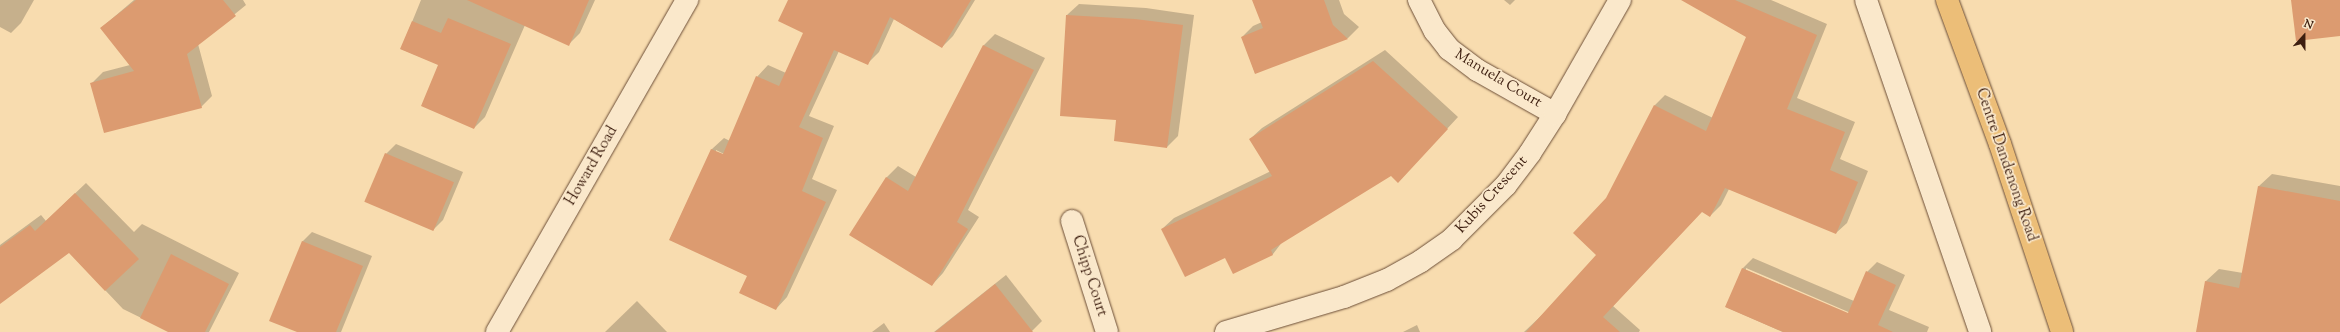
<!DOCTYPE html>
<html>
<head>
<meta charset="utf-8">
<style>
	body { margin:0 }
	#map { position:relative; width:2340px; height:332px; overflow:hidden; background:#f8dcaf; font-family:"Sorts Mill Goudy",serif }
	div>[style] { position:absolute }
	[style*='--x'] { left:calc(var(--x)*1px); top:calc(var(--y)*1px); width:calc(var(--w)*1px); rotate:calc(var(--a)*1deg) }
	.shadow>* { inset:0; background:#0003 }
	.building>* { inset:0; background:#dc9b70; transform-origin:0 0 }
	.roads { filter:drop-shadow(0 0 1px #6c4e37) drop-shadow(0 0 1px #6c4e37) }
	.street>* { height:22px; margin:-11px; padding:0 11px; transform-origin:11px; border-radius:11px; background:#fae8cb }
	.secondary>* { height:22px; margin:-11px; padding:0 11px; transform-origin:11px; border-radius:11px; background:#fae8cb }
	.primary>* { height:22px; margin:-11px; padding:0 11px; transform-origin:11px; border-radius:11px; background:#ecbe78 }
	span { translate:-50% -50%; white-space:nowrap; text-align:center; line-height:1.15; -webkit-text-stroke:3.5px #fae8cb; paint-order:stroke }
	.street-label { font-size:15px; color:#3d1e0f }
	.north { position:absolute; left:2284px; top:16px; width:40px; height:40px; -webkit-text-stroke:3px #fae8cb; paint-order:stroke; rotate:21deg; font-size:11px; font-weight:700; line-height:16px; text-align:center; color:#3d1e0f }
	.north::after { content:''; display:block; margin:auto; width:14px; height:18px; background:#3d1e0f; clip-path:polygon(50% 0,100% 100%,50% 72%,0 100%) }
</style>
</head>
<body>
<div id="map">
	<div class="shadow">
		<i style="clip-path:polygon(0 0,34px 0,21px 23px,11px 33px,0 27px)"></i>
		<i style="clip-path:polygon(134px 0,243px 0,246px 5px,198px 44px,212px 96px,201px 107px,92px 83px,103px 72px,130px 65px,101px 28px)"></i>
		<i style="clip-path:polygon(421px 0,595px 0,580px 33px,569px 44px,525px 25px,485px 117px,474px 128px,440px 65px,401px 49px)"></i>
		<i style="clip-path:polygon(evenodd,789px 0,975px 0,953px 36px,942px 47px,894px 19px,879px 52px,867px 64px,839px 51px,809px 116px,834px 126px,812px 179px,837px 190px,787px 297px,776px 309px,748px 276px,670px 239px,712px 149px,724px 138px,730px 141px,757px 77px,768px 65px,786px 73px,804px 33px,789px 0,716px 150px,728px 156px,716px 152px,716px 150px)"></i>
		<i style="clip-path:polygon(1253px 0,1339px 0,1344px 14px,1359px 27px,1348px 38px,1255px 73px,1242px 37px,1253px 26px,1262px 22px)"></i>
		<i style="clip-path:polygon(1504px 0,1515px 0,1510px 5px)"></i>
		<i style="clip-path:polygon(1683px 0,1771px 0,1827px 24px,1797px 98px,1855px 122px,1840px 159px,1868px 171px,1847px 223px,1836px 233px,1729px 189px,1721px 205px,1710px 216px,1702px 211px,1613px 306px,1640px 330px,1639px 332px,1524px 332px,1543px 314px,1597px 255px,1607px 199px,1655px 105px,1665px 95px,1713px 118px,1747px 37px)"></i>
		<i style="clip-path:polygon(1079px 4px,1146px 8px,1194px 15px,1178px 136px,1167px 147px,1118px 119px,1067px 15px)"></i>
		<i style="clip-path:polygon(995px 34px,1045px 58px,968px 210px,979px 217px,943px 273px,932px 285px,886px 178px,898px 166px,916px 177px,984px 45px)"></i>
		<i style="clip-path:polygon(1385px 50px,1458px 117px,1398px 182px,1391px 175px,1283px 241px,1273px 254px,1233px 273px,1226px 257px,1162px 229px,1174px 218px,1271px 171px,1250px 139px,1262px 128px)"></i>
		<i style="clip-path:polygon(396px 144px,463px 172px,443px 220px,433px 230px,386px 154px)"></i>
		<i style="clip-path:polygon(2272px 174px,2340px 186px,2340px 332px,2197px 332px,2206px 281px,2219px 269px,2243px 273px,2259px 186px)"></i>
		<i style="clip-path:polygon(86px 183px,134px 232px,142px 224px,239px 273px,209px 332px,170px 332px,123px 309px,69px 252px,0 303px,0 245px,41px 215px,46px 221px)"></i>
		<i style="clip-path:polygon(312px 232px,372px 256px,341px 332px,299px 332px,302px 242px)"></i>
		<i style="clip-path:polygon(evenodd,1753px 258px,1854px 301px,1867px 272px,1877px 262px,1905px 275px,1889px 310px,1929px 327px,1927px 332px,1783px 332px,1726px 307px,1743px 268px,1753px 258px,1746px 268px,1853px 314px,1852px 316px,1746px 270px,1746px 268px)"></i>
		<i style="clip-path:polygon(1006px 275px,1042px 321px,1031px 332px,934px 332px)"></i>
		<i style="clip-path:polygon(637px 301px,667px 332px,605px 332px)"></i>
		<i style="clip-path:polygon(884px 323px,890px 332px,872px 332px)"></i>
		<i style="clip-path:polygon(1417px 325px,1420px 332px,1403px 332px)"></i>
	</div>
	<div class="building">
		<i style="clip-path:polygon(136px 0,223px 0,236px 16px,187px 54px,202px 108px,104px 133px,90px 83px,134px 71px,100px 28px)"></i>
		<i style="clip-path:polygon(467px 0,589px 0,569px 46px)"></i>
		<i style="clip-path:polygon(788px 0,971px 0,942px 48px,890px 17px,868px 65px,834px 50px,799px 127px,823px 138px,802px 191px,826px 202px,776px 310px,739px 293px,747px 276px,669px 240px,711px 149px,723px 154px,756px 76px,779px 86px,803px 33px,778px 21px)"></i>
		<i style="clip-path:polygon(1252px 0,1324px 0,1333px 25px,1348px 39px,1255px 74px,1241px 37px,1263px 28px)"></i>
		<i style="clip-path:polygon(1681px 0,1735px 0,1817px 35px,1787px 109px,1845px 132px,1830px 170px,1858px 182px,1836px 234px,1725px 188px,1710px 217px,1702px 212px,1603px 317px,1620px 332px,1526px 332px,1596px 255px,1573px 233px,1606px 198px,1654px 105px,1706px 131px,1746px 37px)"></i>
		<i style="clip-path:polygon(2291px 0,2340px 0,2340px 36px,2296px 41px)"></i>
		<i style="clip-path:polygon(1066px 15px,1135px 19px,1183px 25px,1167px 148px,1114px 141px,1116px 120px,1060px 116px)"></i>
		<i style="clip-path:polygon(448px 18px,511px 44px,474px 129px,421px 106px,438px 65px,400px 49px,412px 21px,441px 33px)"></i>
		<i style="clip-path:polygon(983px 45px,1034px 70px,957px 222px,968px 229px,932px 286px,849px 235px,886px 177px,908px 191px)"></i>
		<i style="clip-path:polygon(1373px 61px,1448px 129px,1398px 183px,1391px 176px,1271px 250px,1273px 255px,1233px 274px,1225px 258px,1185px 277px,1161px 229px,1272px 176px,1249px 139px)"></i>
		<i style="left:385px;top:153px;width:75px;height:53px;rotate:23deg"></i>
		<i style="clip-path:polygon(2258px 186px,2340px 201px,2340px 332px,2196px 332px,2205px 281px,2239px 288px)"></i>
		<i style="clip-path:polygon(75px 193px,139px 259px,105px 291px,69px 253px,0 304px,0 247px,30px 225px,35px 231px)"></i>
		<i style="clip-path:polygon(302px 241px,363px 266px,336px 332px,297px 332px,269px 321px)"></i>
		<i style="clip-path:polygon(171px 254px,229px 284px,205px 332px,168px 332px,140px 318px)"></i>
		<i style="clip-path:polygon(1742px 268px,1848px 313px,1866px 271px,1896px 285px,1878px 325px,1893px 332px,1783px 332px,1725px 307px)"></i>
		<i style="clip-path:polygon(995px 284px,1033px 332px,935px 332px)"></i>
	</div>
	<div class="roads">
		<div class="street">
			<i style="--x:1419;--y:0;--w:35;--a:63"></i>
			<i style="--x:1435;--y:31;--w:23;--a:52"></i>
			<i style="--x:1449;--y:49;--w:35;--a:37"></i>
			<i style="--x:1477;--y:70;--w:90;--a:29.4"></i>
			<i style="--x:1866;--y:0;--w:351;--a:71"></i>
			<i style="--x:1072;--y:221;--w:116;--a:72.5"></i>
			<i style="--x:1226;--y:332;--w:123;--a:-16.5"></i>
			<i style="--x:1344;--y:297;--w:46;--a:-21.6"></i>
			<i style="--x:1387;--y:280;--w:39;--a:-29"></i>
			<i style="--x:1421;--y:261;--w:38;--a:-35"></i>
			<i style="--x:1452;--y:239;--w:76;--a:-45"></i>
			<i style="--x:1506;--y:185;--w:40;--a:-53"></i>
			<i style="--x:1530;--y:153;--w:46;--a:-57.3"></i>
			<i style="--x:1555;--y:114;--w:131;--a:-60.3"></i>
		</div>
		<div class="secondary">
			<i style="--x:497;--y:332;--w:383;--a:-60.2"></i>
		</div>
		<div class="primary">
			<i style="--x:1947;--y:0;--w:153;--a:69.8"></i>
			<i style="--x:2000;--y:144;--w:198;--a:71.7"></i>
		</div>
	</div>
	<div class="street-label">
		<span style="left:1498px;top:79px;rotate:31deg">Manuela Court</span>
		<span style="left:2006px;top:165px;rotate:71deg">Centre Dandenong Road</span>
		<span style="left:592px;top:166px;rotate:-60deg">Howard Road</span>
		<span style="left:1492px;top:195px;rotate:-48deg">Kubis Crescent</span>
		<span style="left:1089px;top:276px;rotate:72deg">Chipp Court</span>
	</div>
	<div class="north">N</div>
</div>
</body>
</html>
